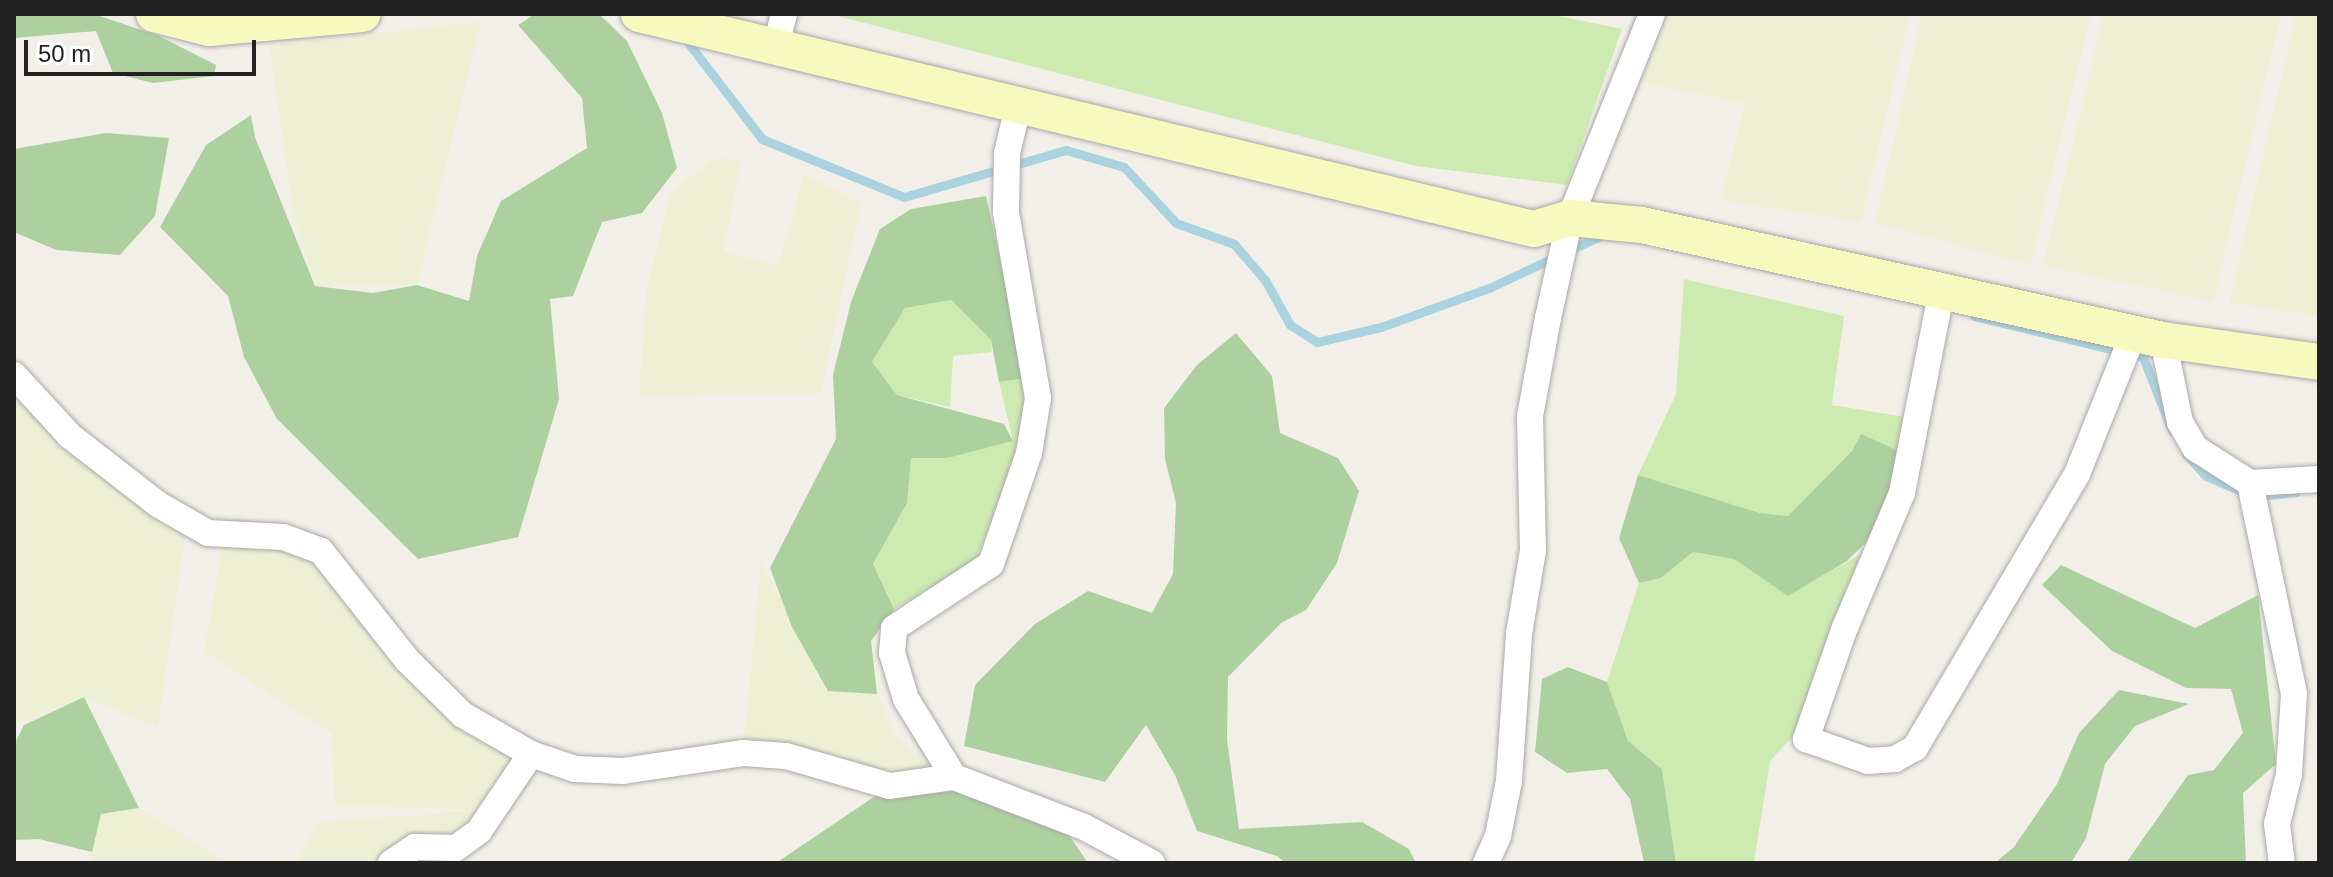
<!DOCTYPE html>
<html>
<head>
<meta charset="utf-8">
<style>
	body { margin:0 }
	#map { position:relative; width:2333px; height:877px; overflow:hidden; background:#f2efe9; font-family:Helvetica,sans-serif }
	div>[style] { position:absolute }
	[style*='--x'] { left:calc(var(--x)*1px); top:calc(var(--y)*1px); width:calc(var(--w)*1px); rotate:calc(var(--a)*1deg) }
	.farmland>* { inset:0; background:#eef0d5 }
	.grass>* { inset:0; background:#cdebb0 }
	.forest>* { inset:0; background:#add19e }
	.stream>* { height:9px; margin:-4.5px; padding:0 4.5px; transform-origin:4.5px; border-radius:4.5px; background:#aad3df }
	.roads { filter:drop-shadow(0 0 2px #a9a9a9) drop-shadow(0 0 2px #a9a9a9) }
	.street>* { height:26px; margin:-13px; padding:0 13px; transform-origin:13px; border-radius:13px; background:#fff }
	.secondary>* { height:36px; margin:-18px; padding:0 18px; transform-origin:18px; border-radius:18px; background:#f7fabf }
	span { translate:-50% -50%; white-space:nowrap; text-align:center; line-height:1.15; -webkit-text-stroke:7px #fff; paint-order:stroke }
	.frame { position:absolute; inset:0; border:16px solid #222; pointer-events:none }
	.scale { position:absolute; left:24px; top:40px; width:232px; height:36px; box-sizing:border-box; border:4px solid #222; border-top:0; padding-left:10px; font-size:24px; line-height:28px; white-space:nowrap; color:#222; -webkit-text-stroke:6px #fff; paint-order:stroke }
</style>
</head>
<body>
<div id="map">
	<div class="farmland">
		<i style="clip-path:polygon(1665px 14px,1910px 14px,1861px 222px,1720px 201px,1745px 104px,1638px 82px)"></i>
		<i style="clip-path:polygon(1922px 14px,2091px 14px,2030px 265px,1875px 223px)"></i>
		<i style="clip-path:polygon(2104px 14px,2281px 14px,2213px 302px,2043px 266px)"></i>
		<i style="clip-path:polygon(2296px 14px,2319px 14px,2319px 317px,2229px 303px)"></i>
		<i style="clip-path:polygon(481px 21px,417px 285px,315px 286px,294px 218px,269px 45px)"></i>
		<i style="clip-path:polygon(713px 158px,741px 160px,724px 251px,778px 265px,804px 174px,861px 203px,821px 394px,639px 396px,646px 293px,670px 194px)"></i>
		<i style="clip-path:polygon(14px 402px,185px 537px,158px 728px,84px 697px,14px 725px)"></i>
		<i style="clip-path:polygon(224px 534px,335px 539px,407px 660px,520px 748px,493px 810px,390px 863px,296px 863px,318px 822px,481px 810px,335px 805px,332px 734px,204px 652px)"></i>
		<i style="clip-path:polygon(761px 561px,828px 691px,877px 694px,896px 736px,930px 766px,890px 786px,743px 753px)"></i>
		<i style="clip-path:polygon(139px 808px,229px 863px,90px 863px,101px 814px)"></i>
	</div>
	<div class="grass">
		<i style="clip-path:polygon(830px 14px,1549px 14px,1622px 29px,1567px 185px,1416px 166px)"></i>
		<i style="clip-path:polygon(1684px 279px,1844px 316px,1832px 405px,1917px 419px,1910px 456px,1861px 435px,1852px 451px,1788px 516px,1760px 513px,1638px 475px,1676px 394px)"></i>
		<i style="clip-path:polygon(951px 300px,991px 340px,992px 352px,953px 356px,950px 407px,897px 395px,872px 362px,905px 308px)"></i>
		<i style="clip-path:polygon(1026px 378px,1029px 400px,1017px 459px,975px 561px,894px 609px,873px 564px,907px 503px,911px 458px,948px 458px,1013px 441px,999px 382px)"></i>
		<i style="clip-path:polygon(1881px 543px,1815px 712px,1770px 761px,1754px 863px,1676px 863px,1662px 769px,1628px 741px,1607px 682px,1639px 583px,1661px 578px,1693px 552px,1734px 559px,1788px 595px)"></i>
	</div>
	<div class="forest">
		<i style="clip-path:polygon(14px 14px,94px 14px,159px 36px,216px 65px,214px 76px,153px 83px,113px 73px,96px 31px,14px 38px)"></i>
		<i style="clip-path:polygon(535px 14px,599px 14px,627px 41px,662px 113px,677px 168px,642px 213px,602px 222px,573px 296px,550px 299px,559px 399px,518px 537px,418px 559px,277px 419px,244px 357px,228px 296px,160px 227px,206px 145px,251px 115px,255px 137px,315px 286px,373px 293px,417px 285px,469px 301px,477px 256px,501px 201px,587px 148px,582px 98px,518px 25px)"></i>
		<i style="clip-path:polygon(106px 133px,169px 138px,155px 216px,120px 255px,56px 250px,14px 232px,14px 149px)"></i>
		<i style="clip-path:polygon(986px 196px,1026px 378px,999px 382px,991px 340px,951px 300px,905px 308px,872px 362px,897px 395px,1004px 424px,1013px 441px,948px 458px,911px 458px,907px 503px,873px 564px,894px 609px,871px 641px,877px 694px,828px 691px,792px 627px,770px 568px,836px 439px,833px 375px,851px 302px,880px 229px,911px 209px)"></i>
		<i style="clip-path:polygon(1236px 333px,1272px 376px,1280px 433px,1338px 458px,1359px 491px,1337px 563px,1306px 610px,1281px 623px,1228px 677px,1227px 739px,1239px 829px,1362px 822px,1409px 849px,1416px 863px,1286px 863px,1277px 856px,1197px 831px,1175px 775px,1146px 725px,1105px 782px,964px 746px,975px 685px,1035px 624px,1088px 591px,1152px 613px,1173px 574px,1176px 503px,1165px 459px,1164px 408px,1197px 365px)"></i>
		<i style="clip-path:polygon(1861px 434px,1910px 456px,1892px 517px,1847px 561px,1788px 596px,1734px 559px,1693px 552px,1661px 578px,1639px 583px,1619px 538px,1638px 475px,1760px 513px,1788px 516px,1852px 451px)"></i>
		<i style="clip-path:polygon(2061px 565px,2195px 628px,2258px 595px,2276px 764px,2243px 793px,2246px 863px,2126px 863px,2188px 775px,2214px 770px,2243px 733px,2231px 689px,2186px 688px,2112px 651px,2042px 585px)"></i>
		<i style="clip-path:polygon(1568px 667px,1607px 682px,1628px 741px,1662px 769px,1676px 863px,1644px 863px,1630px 799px,1607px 769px,1567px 773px,1535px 752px,1542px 679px)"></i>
		<i style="clip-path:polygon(2119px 690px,2189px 704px,2135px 726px,2105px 764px,2086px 838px,2071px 863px,1995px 863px,2014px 847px,2057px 784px,2079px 733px)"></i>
		<i style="clip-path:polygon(84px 697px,139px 808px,101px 814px,92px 852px,39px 839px,14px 840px,14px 745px,24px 725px)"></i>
		<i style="clip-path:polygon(954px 777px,1056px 816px,1088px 863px,776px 863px,890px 786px)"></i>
	</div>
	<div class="stream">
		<i style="--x:683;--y:36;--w:130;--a:52.5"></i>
		<i style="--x:762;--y:139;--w:153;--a:22.2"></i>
		<i style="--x:904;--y:197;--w:169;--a:-16.2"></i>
		<i style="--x:1066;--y:150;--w:60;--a:16.3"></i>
		<i style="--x:1124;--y:167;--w:76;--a:47.1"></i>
		<i style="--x:1176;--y:223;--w:62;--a:19.9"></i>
		<i style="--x:1234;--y:244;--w:48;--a:49.3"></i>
		<i style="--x:1265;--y:280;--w:51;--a:60.9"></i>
		<i style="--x:1290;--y:325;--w:32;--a:32"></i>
		<i style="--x:1317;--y:342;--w:66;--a:-13.2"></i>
		<i style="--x:1381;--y:327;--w:115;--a:-19.9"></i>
		<i style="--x:1489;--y:288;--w:123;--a:-25.1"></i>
		<i style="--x:1974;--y:316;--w:174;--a:13.6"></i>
		<i style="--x:2143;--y:357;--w:79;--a:68.6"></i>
		<i style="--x:2186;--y:454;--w:30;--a:48"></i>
		<i style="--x:2206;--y:476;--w:39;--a:23"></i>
		<i style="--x:2256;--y:496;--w:40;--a:-5.7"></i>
	</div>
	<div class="roads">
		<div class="street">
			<i style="--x:776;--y:46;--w:33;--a:-76"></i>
			<i style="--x:1942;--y:289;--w:208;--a:101.1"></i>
			<i style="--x:1902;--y:493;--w:146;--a:113"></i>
			<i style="--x:1845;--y:627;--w:119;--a:109.2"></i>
			<i style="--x:1806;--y:739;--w:66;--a:19.5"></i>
			<i style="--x:1868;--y:761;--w:27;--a:-4"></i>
			<i style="--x:1895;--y:759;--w:23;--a:-29"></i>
			<i style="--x:1915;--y:748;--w:318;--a:-59.4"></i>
			<i style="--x:2077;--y:474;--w:153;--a:-68.1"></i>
			<i style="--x:2163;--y:340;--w:84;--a:78.3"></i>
			<i style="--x:2180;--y:422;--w:30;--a:60"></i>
			<i style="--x:2195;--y:448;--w:65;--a:32.5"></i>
			<i style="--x:2250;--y:483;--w:69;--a:-3.3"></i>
			<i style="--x:14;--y:375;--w:83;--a:47.4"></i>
			<i style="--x:70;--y:436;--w:113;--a:37.8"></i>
			<i style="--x:159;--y:505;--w:56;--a:29.7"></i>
			<i style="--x:208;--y:533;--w:75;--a:3.1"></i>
			<i style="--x:283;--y:537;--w:40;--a:20.2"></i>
			<i style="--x:321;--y:551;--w:139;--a:51.7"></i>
			<i style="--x:407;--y:660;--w:78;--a:44.5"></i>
			<i style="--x:463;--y:715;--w:78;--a:29.8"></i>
			<i style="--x:531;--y:754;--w:46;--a:18.8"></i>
			<i style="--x:575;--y:769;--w:48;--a:2.4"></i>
			<i style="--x:623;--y:771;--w:121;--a:-8.5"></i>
			<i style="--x:743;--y:753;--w:43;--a:4"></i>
			<i style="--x:786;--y:756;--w:108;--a:16.1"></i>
			<i style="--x:890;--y:786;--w:65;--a:-8"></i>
			<i style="--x:954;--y:777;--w:139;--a:21"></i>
			<i style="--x:1084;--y:827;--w:77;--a:27.9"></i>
			<i style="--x:2250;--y:483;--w:216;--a:78.2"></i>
			<i style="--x:2294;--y:694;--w:80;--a:93.6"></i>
			<i style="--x:2289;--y:774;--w:51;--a:103.5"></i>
			<i style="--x:2277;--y:824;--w:39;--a:83"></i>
			<i style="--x:954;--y:777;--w:92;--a:-121.6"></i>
			<i style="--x:906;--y:699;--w:48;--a:-106.9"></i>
			<i style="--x:892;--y:653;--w:25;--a:-85"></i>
			<i style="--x:894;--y:628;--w:116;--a:-33.4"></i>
			<i style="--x:991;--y:564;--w:117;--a:-71.1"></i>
			<i style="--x:1029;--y:453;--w:56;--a:-80.7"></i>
			<i style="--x:1038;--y:398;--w:189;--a:-99.8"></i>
			<i style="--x:1006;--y:212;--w:59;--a:-89"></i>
			<i style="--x:1007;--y:153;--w:51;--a:-76.5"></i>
			<i style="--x:391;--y:863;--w:29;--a:-34"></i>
			<i style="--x:415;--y:847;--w:41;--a:1.4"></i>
			<i style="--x:456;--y:848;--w:29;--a:-36"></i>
			<i style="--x:479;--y:831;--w:93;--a:-56"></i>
			<i style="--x:1486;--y:863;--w:30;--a:-66"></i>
			<i style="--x:1498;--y:836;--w:56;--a:-78.7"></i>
			<i style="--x:1509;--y:781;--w:147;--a:-86.1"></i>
			<i style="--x:1519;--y:634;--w:85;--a:-80.5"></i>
			<i style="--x:1533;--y:550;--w:134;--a:-91.3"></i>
			<i style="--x:1530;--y:416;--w:100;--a:-79.6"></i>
			<i style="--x:1548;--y:318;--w:102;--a:-77.6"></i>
			<i style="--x:1570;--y:218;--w:220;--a:-68.1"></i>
		</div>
		<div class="secondary">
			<i style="--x:154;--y:14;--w:57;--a:14.3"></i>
			<i style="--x:209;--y:28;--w:154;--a:-5.2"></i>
			<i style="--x:639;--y:14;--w:920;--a:13.51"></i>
			<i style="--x:1534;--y:229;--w:38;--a:-17"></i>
			<i style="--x:1570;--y:218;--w:72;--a:5.6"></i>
			<i style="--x:1642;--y:225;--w:534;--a:12.45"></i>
			<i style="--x:2163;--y:340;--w:158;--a:8"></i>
		</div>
	</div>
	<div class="frame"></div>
	<div class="scale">50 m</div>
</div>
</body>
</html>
